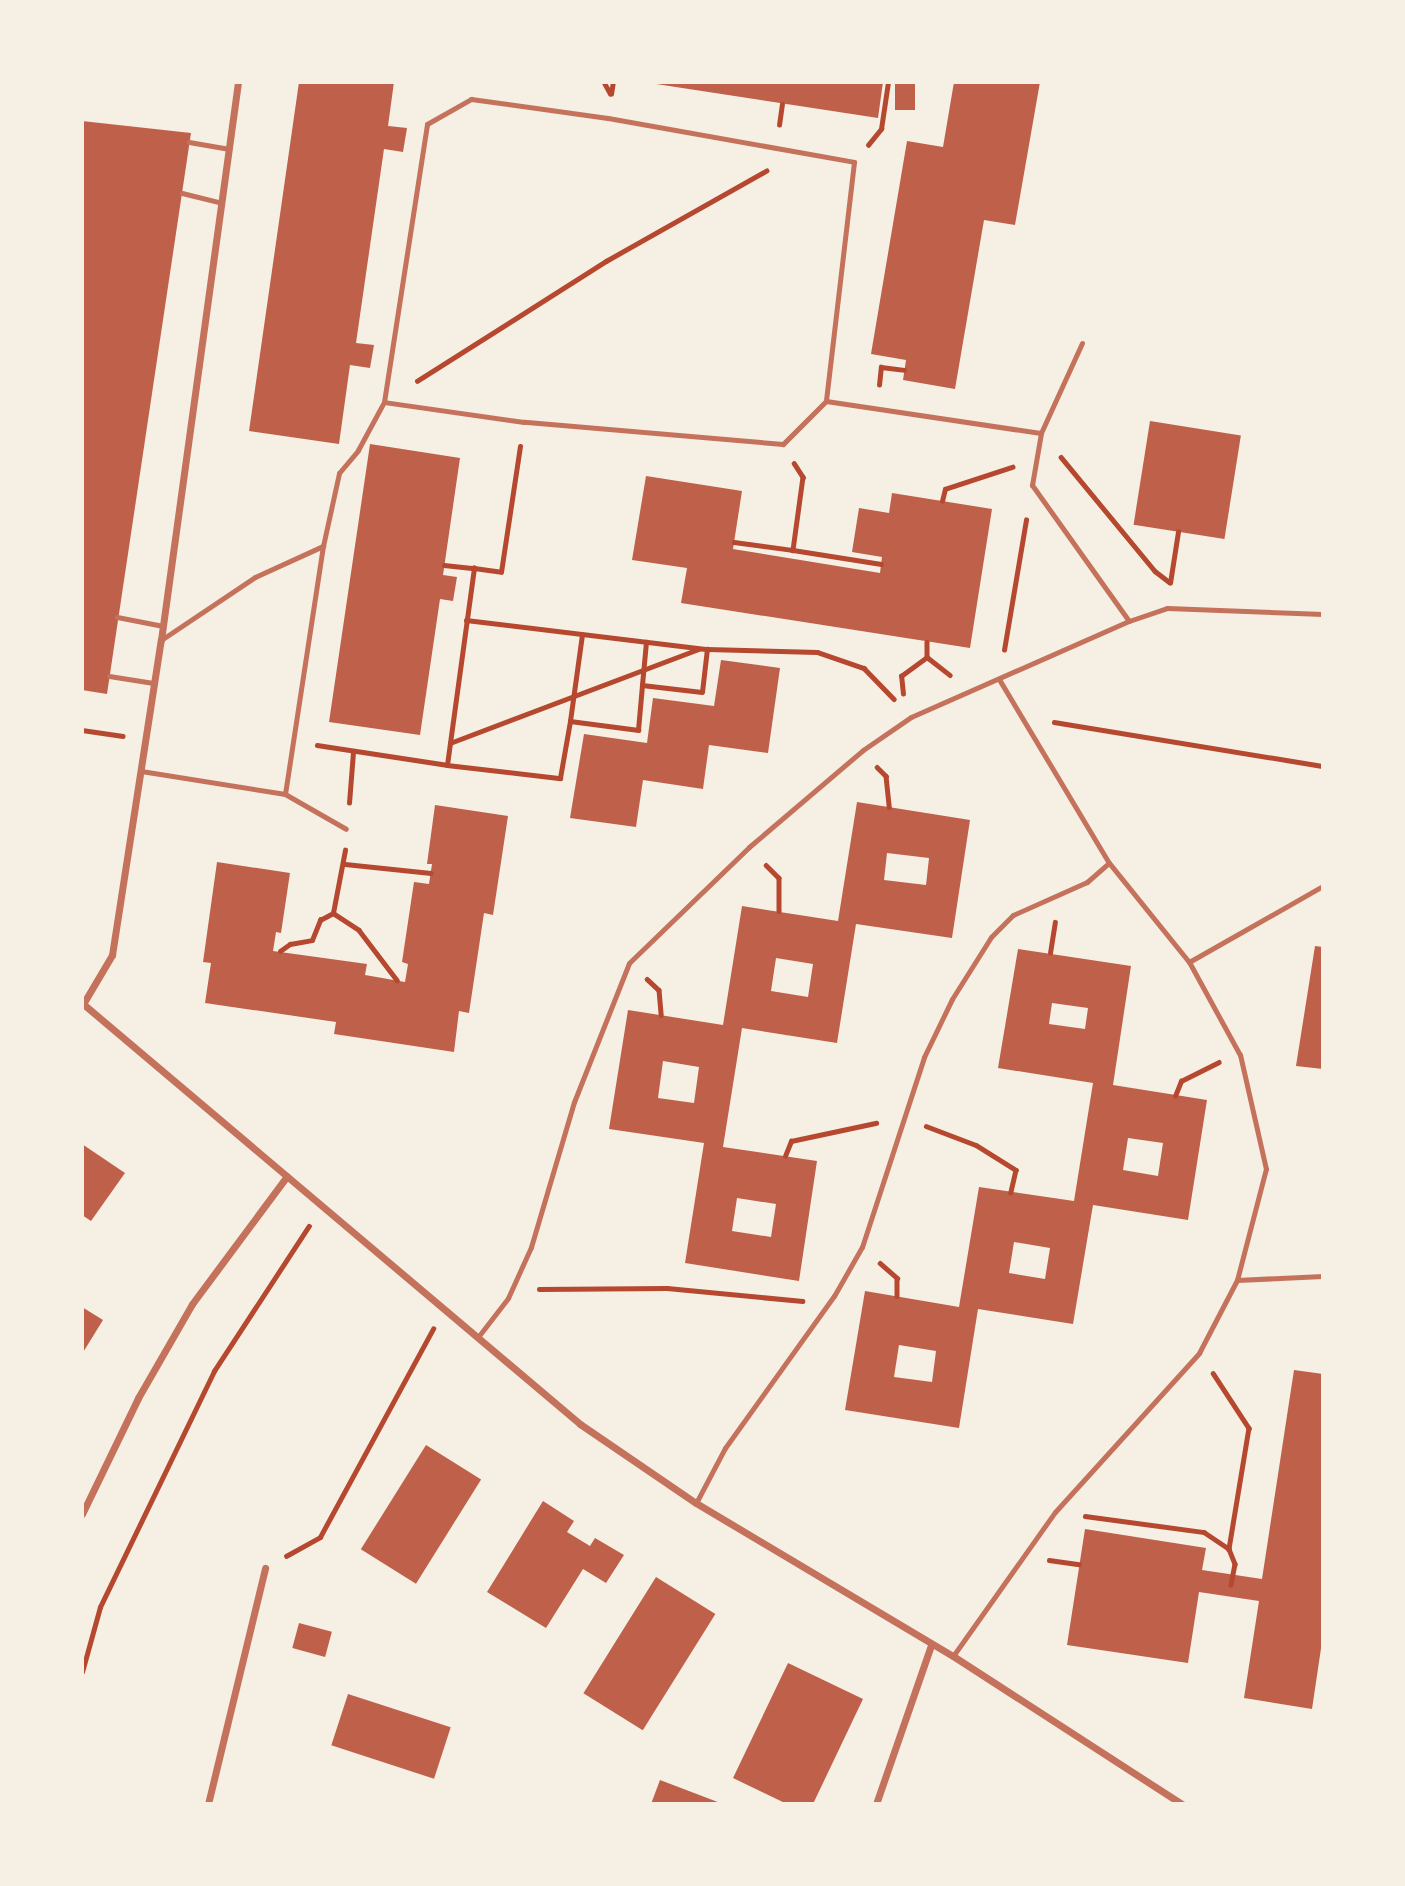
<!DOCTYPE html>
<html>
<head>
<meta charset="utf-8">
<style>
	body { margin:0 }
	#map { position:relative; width:1405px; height:1886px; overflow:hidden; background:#f6efe4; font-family:Figtree,sans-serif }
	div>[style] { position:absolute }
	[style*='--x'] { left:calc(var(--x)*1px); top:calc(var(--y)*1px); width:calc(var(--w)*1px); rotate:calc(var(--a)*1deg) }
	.building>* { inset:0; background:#bf614a; transform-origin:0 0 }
	.path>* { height:4.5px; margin:-2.25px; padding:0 2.25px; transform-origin:2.25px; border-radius:2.25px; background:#b5482f }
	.service>* { height:5px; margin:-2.5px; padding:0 2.5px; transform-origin:2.5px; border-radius:2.5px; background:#c5725c }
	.minor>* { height:7px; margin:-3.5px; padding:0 3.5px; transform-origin:3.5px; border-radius:3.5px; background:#c5725c }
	span { translate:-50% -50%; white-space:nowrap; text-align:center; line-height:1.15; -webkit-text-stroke:7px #f6efe4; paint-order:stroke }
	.frame { position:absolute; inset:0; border:84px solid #f6efe4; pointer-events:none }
</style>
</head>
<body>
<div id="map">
	<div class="building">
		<i style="clip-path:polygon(299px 82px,394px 82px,388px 126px,407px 128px,403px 152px,384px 149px,356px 343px,374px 345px,370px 368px,350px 365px,339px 444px,249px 431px)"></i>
		<i style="clip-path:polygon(643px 82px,883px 82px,878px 118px)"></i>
		<i style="left:895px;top:82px;width:20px;height:28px"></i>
		<i style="clip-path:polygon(954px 82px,1040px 82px,1015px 225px,984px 220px,955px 389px,903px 380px,906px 360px,871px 354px,907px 141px,943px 147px)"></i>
		<i style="clip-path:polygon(82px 121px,191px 133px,107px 694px,82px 690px)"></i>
		<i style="left:1150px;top:421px;width:92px;height:105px;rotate:9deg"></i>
		<i style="clip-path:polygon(370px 444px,460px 458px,443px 575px,457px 577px,453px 601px,440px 599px,420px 735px,329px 722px)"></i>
		<i style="clip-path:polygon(646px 476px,742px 491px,733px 549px,880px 573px,882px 557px,852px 552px,859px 508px,889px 513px,892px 493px,992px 509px,970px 648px,681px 603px,687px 568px,632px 560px)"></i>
		<i style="clip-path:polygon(721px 660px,780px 668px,768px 753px,709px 745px,703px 789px,643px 780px,636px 827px,570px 818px,584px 734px,647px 743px,653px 698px,714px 706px)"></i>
		<i style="clip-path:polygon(evenodd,857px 802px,970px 820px,952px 938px,856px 924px,837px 1043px,742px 1028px,723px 1147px,817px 1161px,799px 1281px,685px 1263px,704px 1143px,609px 1129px,628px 1010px,723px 1025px,742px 906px,838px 921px,857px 802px,887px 853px,929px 858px,926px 885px,884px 880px,887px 853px,857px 802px,776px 958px,813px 964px,808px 997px,771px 991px,776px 958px,857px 802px,663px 1061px,699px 1067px,694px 1103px,658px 1098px,663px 1061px,857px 802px,737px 1198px,776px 1204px,771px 1237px,732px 1231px,737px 1198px)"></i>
		<i style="clip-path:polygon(435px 805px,508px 816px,493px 915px,484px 913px,469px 1013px,459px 1011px,454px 1052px,334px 1034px,336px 1022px,205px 1003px,211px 963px,203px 962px,217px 862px,290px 873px,281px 933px,276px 932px,273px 951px,367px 964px,365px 975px,405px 982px,408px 964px,402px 962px,414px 882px,429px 884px,432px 864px,427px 864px)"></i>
		<i style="clip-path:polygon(1315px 946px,1323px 947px,1323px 1069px,1296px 1066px)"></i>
		<i style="clip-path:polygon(evenodd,1018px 949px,1131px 966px,1113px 1085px,1207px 1100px,1188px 1220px,1093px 1205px,1073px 1324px,978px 1309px,959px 1428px,845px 1410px,865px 1291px,959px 1307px,979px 1187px,1074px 1201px,1093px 1083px,998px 1068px,1018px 949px,1052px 1003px,1088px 1008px,1085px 1029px,1049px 1024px,1052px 1003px,1018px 949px,1128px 1138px,1163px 1143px,1158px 1176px,1123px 1170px,1128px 1138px,1018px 949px,1014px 1242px,1050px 1248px,1045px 1279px,1009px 1273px,1014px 1242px,1018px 949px,899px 1345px,936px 1351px,932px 1382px,894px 1377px,899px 1345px)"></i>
		<i style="clip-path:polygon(82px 1144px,125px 1173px,91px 1221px,82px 1215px)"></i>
		<i style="clip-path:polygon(82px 1307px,103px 1320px,82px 1354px)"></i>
		<i style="clip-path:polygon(1294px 1370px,1323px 1374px,1323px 1635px,1312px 1709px,1244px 1698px,1259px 1601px,1199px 1592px,1188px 1663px,1067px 1645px,1085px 1529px,1206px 1548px,1202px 1570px,1262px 1579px)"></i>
		<i style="left:426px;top:1445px;width:65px;height:123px;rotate:32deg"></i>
		<i style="clip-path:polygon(543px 1501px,574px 1521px,567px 1532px,590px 1546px,595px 1538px,624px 1555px,606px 1583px,583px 1569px,546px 1628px,487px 1592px)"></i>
		<i style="left:656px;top:1577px;width:70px;height:137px;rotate:32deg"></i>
		<i style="left:299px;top:1623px;width:34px;height:26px;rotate:15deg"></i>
		<i style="clip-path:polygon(788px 1663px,863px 1699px,813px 1804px,787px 1804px,733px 1778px)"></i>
		<i style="left:348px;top:1694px;width:108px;height:54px;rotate:18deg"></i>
		<i style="clip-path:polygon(660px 1780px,723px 1804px,651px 1804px)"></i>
	</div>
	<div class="path">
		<i style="--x:604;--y:82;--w:13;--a:61"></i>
		<i style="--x:611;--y:94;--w:12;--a:-81"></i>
		<i style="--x:779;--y:125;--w:21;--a:-82"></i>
		<i style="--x:868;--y:145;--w:21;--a:-51"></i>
		<i style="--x:881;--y:129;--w:48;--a:-81.5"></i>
		<i style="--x:417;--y:381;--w:224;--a:-32.4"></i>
		<i style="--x:606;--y:261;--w:184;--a:-29.4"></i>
		<i style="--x:879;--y:385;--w:18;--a:-84"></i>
		<i style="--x:881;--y:367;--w:23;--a:7"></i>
		<i style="--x:1061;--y:457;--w:148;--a:50.5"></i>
		<i style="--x:1155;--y:571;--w:18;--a:38"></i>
		<i style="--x:794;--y:463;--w:17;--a:57"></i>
		<i style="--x:803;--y:477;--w:74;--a:97.8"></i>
		<i style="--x:793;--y:550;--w:89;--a:9"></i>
		<i style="--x:942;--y:501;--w:12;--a:-76"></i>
		<i style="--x:945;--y:489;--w:71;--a:-18.2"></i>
		<i style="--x:734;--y:542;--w:60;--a:7.7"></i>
		<i style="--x:444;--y:565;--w:30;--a:6"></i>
		<i style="--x:1170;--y:583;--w:52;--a:-81.1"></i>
		<i style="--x:466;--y:620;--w:243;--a:6.9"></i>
		<i style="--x:707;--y:649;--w:110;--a:1.6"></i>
		<i style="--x:817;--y:652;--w:50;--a:18.8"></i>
		<i style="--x:864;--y:668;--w:43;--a:45.9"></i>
		<i style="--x:927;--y:642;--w:15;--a:90"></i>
		<i style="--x:927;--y:657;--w:29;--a:38"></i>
		<i style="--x:1004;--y:650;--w:132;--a:-80.4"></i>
		<i style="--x:642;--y:685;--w:43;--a:-84.7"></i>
		<i style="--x:903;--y:694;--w:18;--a:-96"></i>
		<i style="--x:901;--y:676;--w:32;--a:-36"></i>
		<i style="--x:570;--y:721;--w:87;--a:-82.1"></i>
		<i style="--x:1054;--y:722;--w:273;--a:9.3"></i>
		<i style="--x:82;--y:730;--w:41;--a:8.3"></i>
		<i style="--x:450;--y:743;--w:266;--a:-20.7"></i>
		<i style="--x:317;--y:745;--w:132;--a:8.7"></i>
		<i style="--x:447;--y:765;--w:199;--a:-82.2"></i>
		<i style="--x:474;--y:568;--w:27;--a:8"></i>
		<i style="--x:501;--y:572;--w:127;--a:-81.4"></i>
		<i style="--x:447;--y:765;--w:114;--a:6.6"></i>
		<i style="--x:560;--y:778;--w:58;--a:-80"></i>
		<i style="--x:570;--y:721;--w:69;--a:7.5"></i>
		<i style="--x:638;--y:730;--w:45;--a:-84.9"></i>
		<i style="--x:642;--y:685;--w:60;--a:6.7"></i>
		<i style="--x:702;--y:692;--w:43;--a:-83.4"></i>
		<i style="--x:877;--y:767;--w:13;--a:45"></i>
		<i style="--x:886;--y:776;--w:31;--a:84"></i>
		<i style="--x:349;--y:803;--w:51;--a:-85.5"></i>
		<i style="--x:345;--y:864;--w:86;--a:6"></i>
		<i style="--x:766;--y:865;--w:18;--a:45"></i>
		<i style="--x:779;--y:878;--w:33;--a:90"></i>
		<i style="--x:333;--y:913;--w:64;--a:-79.2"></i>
		<i style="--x:280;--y:951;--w:12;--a:-35"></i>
		<i style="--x:290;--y:944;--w:22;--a:-10"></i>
		<i style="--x:312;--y:940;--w:22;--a:-68"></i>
		<i style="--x:320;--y:920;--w:15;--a:-28"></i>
		<i style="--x:333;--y:913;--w:31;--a:33"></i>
		<i style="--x:359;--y:930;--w:63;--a:52.8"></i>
		<i style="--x:1050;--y:953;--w:31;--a:-81"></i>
		<i style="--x:647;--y:979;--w:16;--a:43"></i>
		<i style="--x:659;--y:990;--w:25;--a:85"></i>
		<i style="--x:1175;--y:1096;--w:16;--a:-68"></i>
		<i style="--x:1181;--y:1081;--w:42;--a:-26.6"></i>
		<i style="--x:926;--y:1126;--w:53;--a:20.8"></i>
		<i style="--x:976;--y:1145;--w:47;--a:32"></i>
		<i style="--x:1016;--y:1170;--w:23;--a:103"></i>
		<i style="--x:785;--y:1156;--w:16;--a:-68"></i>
		<i style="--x:791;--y:1141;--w:87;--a:-12"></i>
		<i style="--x:880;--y:1263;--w:23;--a:41"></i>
		<i style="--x:897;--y:1278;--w:18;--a:90"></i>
		<i style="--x:539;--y:1289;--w:128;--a:-0.4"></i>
		<i style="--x:667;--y:1288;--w:136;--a:5.5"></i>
		<i style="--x:1213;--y:1373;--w:66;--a:56.8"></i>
		<i style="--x:1249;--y:1428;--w:123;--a:99.4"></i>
		<i style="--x:1085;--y:1516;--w:120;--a:7.7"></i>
		<i style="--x:1204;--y:1532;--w:30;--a:34"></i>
		<i style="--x:1229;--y:1549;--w:16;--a:68"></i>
		<i style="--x:1235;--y:1564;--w:21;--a:101"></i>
		<i style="--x:286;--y:1556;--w:39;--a:-29"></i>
		<i style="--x:320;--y:1537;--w:237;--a:-61.5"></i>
		<i style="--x:1049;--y:1560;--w:30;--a:8"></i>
		<i style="--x:82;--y:1672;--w:67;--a:-74.5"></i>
		<i style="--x:100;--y:1607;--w:262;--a:-64.2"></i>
		<i style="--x:214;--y:1371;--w:173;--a:-56.8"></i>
	</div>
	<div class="service">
		<i style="--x:189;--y:142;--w:41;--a:9.9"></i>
		<i style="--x:182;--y:193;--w:41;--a:14"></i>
		<i style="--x:1082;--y:343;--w:99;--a:114.5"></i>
		<i style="--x:1041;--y:433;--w:53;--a:99.8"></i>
		<i style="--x:1032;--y:485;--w:167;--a:54.5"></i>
		<i style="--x:826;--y:401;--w:217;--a:8.5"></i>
		<i style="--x:117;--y:617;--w:47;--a:11.1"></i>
		<i style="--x:161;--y:640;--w:113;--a:-33.8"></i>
		<i style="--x:255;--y:577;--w:75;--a:-24.5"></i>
		<i style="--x:323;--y:546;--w:75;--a:-77.6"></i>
		<i style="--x:339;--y:473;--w:30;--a:-50"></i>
		<i style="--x:358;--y:450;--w:55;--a:-61.6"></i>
		<i style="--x:384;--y:402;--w:281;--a:-81.2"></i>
		<i style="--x:427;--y:124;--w:51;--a:-29.6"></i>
		<i style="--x:471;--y:99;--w:138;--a:7.9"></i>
		<i style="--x:608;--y:118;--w:250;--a:10.1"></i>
		<i style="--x:854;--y:162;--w:241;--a:96.7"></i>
		<i style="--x:826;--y:401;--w:61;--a:135"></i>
		<i style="--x:783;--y:444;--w:260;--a:-175.1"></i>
		<i style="--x:524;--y:422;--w:141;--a:-171.9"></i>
		<i style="--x:109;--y:676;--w:45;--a:9"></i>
		<i style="--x:141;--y:771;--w:146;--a:9.1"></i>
		<i style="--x:285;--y:794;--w:70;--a:29.8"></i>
		<i style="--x:285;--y:794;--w:251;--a:-81.3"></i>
		<i style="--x:1189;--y:962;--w:154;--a:-29.6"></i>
		<i style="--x:1237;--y:1280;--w:86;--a:-2.7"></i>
		<i style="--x:478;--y:1337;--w:49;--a:-52.4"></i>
		<i style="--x:508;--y:1298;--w:56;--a:-65.7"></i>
		<i style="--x:531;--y:1247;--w:151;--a:-73.5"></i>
		<i style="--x:574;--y:1102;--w:149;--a:-68.4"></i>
		<i style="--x:629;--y:963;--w:167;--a:-44"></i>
		<i style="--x:749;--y:847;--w:150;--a:-40.4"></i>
		<i style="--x:863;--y:750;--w:58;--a:-34.5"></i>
		<i style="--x:911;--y:717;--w:238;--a:-23.8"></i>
		<i style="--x:1129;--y:621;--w:40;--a:-18.9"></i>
		<i style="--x:1167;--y:608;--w:156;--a:2.2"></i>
		<i style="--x:696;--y:1503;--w:62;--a:-62.2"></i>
		<i style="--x:725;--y:1448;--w:187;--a:-54.4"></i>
		<i style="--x:834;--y:1296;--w:56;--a:-60.3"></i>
		<i style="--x:862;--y:1247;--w:200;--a:-71.9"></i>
		<i style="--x:924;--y:1057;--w:64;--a:-64.2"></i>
		<i style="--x:952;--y:999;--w:73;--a:-57.8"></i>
		<i style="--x:991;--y:937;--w:31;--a:-45"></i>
		<i style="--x:1013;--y:915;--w:81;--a:-24"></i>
		<i style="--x:1087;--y:882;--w:29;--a:-41"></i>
		<i style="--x:953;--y:1656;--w:176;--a:-54.7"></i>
		<i style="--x:1055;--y:1512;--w:215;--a:-47.8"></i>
		<i style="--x:1199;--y:1353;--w:82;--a:-62.5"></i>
		<i style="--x:1237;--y:1280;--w:115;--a:-75.4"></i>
		<i style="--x:1266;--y:1169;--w:117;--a:-102.8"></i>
		<i style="--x:1240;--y:1055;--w:106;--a:-118.7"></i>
		<i style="--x:1189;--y:962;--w:127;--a:-128.9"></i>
		<i style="--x:1109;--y:863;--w:214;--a:-120.9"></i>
	</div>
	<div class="minor">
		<i style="--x:82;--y:1003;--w:652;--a:40.21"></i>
		<i style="--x:580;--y:1424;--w:140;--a:34.3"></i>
		<i style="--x:696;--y:1503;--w:299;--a:30.8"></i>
		<i style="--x:953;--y:1656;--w:273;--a:32.9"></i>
		<i style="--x:83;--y:1004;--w:57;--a:-59.4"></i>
		<i style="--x:112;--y:955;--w:319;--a:-81.2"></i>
		<i style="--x:161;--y:640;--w:563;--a:-82.14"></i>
		<i style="--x:82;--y:1514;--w:129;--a:-64.2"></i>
		<i style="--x:138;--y:1398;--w:108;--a:-60.1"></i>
		<i style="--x:192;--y:1304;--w:159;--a:-53.4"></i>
		<i style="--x:208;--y:1804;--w:243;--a:-76.4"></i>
		<i style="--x:876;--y:1804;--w:168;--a:-70.9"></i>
	</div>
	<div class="frame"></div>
</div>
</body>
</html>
